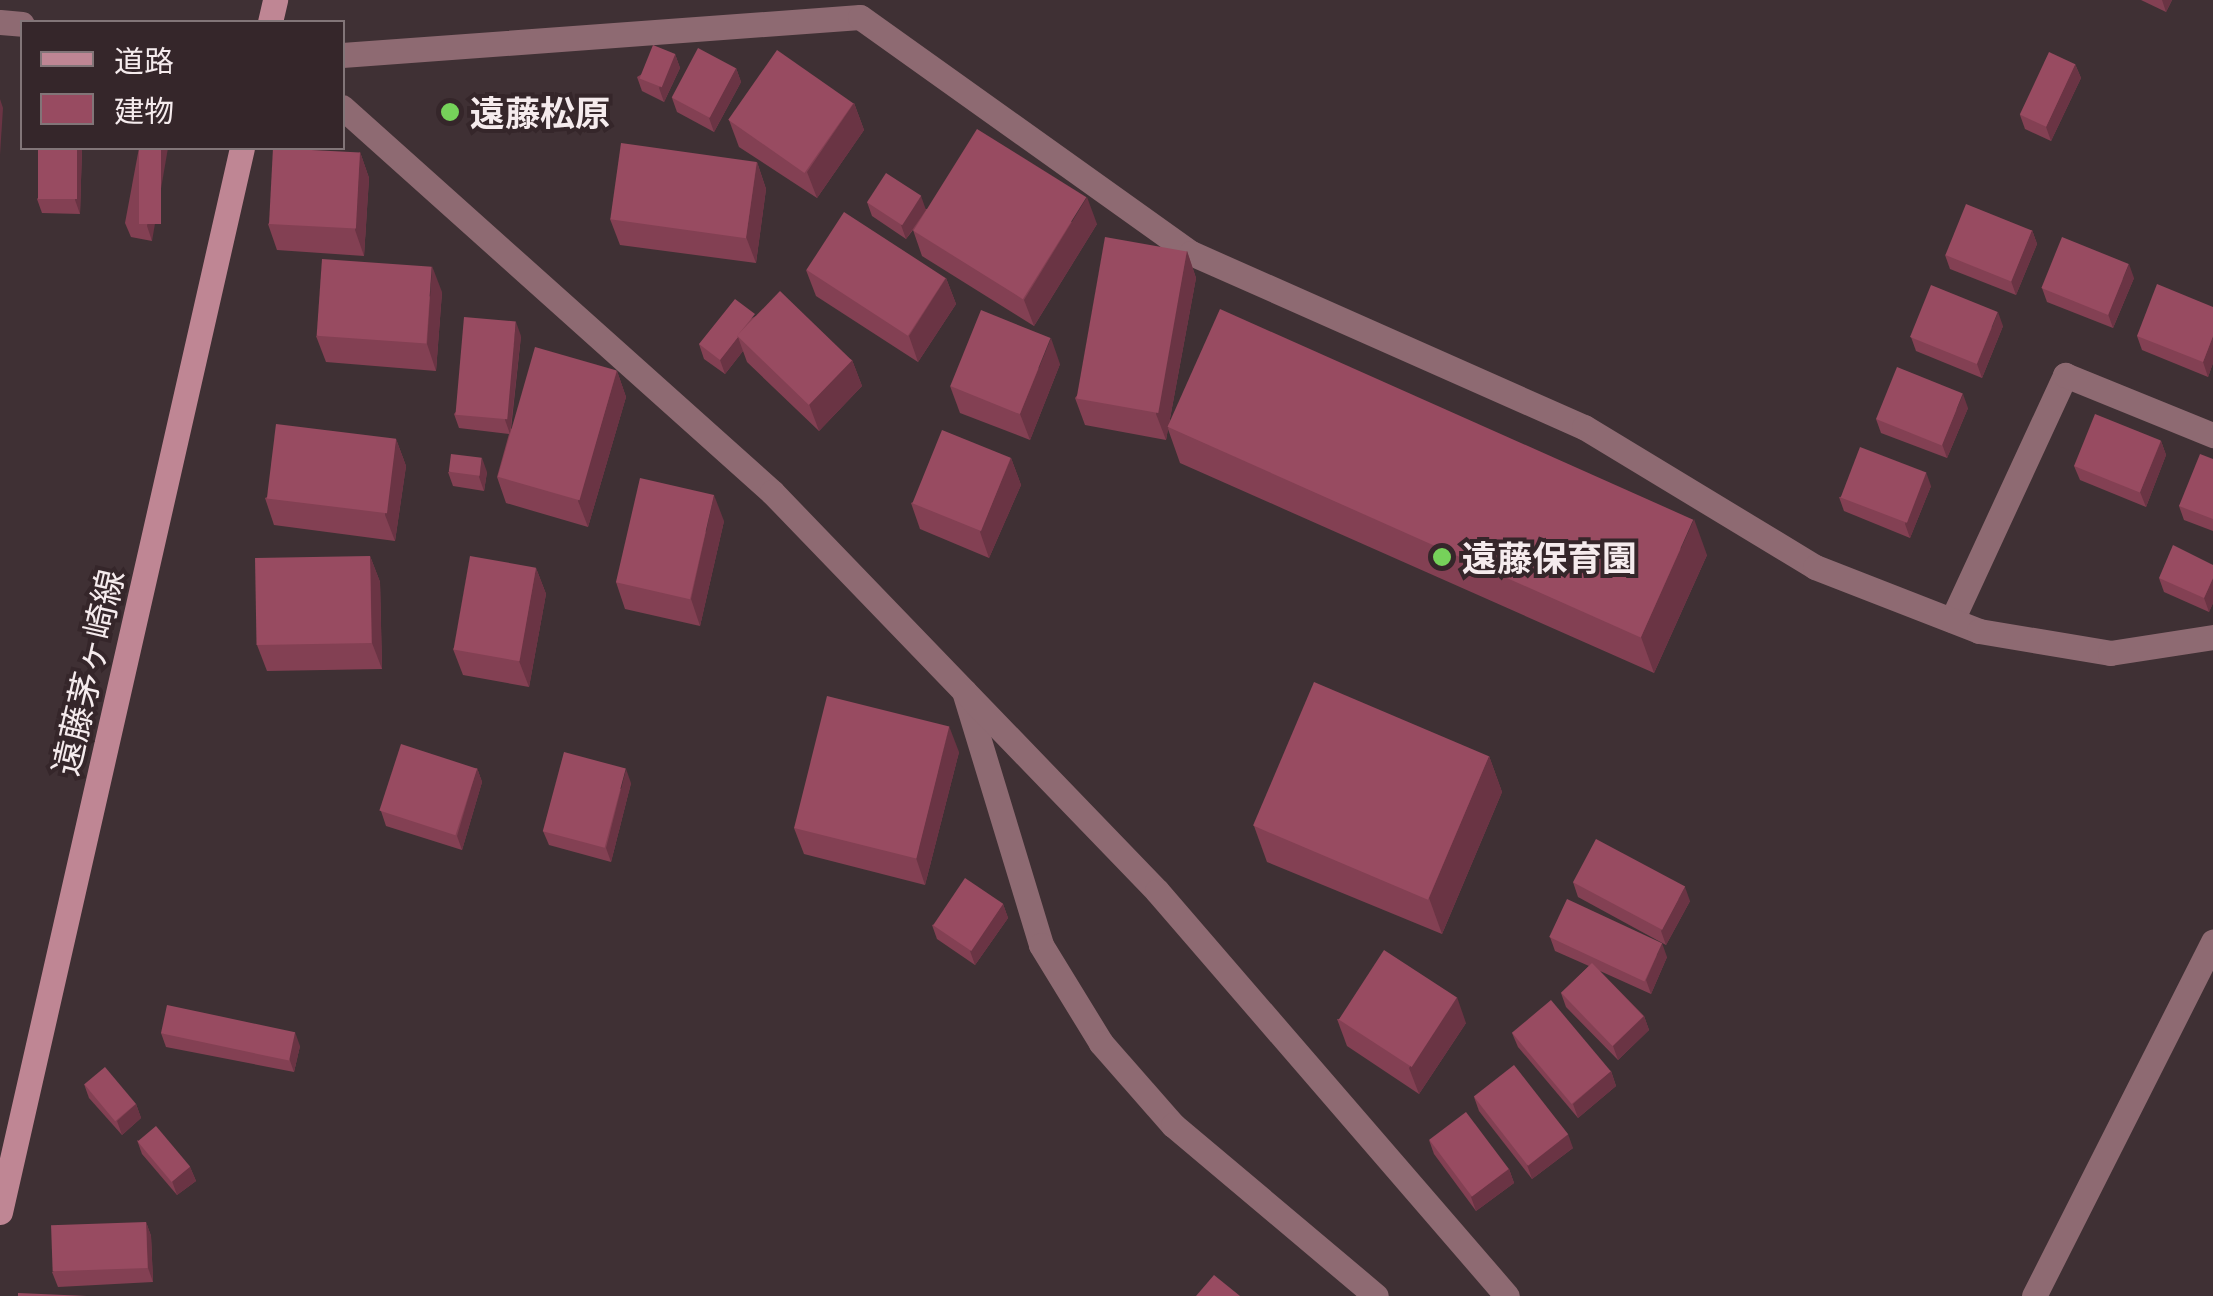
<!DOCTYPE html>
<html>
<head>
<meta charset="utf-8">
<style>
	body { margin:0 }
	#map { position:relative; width:2213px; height:1296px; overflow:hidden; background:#3f3034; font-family:Commissioner,"Noto Sans JP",sans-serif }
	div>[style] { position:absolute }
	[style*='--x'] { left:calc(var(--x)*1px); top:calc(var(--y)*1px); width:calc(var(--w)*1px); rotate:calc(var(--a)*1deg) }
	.service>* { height:25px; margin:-12.5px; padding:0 12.5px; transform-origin:12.5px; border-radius:12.5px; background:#8e6a72 }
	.minor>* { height:25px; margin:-12.5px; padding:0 12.5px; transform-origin:12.5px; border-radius:12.5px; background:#8e6a72 }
	.tertiary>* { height:25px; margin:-12.5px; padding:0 12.5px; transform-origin:12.5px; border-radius:12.5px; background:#8e6a72 }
	.secondary>* { height:25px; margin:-12.5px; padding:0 12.5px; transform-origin:12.5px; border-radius:12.5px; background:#bf8694 }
	.wall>* { inset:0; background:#834053 }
	.shaded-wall>* { inset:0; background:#6a3444 }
	.building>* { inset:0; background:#984b61; transform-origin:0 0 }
	.dots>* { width:28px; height:28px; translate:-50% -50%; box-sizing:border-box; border:5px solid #35262a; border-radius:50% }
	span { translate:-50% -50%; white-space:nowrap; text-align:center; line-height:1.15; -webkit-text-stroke:8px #35262a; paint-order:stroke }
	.poi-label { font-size:35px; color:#f5ebed; font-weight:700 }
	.left { translate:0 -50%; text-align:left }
	.street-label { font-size:35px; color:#f5ebed }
	.legend { position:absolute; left:20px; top:20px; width:325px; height:130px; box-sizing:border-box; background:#35262a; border:2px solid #827578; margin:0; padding:12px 18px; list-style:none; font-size:30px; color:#f5ebed }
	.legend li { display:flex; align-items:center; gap:20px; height:50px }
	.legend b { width:50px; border:2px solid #827578 }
</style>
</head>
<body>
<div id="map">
	<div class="service">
		<i style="--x:1952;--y:620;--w:270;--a:-65.2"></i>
		<i style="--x:2065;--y:375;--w:160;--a:22.1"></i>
	</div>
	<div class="minor">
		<i style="--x:342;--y:55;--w:519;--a:-4.2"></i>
		<i style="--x:860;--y:17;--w:407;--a:35.5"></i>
		<i style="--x:1191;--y:253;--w:430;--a:23.9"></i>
		<i style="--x:1584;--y:427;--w:270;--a:31.2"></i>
		<i style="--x:1815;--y:567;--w:176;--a:21.3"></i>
		<i style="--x:1979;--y:631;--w:133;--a:9.5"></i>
		<i style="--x:2110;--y:653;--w:104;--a:-8.8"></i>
		<i style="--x:964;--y:691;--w:265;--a:73.1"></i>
		<i style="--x:1041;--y:945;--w:115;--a:58.5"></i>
		<i style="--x:1101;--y:1043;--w:109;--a:48.7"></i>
		<i style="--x:1173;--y:1125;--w:265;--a:40.1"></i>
		<i style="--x:2034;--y:1296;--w:397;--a:-63.2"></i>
	</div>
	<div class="tertiary">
		<i style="--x:0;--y:22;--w:22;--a:5"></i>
		<i style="--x:342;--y:107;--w:577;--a:41.84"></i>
		<i style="--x:772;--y:492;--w:554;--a:46.02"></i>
		<i style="--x:1157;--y:891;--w:535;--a:49.17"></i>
	</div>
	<div class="secondary">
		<i style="--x:270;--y:22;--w:23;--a:-77"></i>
		<i style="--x:0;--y:1212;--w:1091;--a:-77.19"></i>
	</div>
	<div class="wall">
		<i style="clip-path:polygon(2141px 0,2172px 0,2166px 12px)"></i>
		<i style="clip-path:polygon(675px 54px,680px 68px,664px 102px,642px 91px,637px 77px)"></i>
		<i style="clip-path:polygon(2075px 64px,2081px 78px,2051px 141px,2025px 129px,2020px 115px)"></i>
		<i style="clip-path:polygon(736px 68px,741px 82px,714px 132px,677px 112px,672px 98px)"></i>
		<i style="clip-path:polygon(854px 103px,864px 130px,817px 198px,739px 147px,729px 120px)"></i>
		<i style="clip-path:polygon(82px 148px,80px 214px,42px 213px,37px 199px)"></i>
		<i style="clip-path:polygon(139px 148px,152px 241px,131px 237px,125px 223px)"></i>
		<i style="clip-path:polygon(360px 152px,369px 178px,364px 256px,277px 250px,268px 224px)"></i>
		<i style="clip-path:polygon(757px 162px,766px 189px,756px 263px,620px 245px,610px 219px)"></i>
		<i style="clip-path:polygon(867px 202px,926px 209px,1097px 224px,1034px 326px,922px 256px,913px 230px,906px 239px,872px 216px)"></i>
		<i style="clip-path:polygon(2032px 230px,2037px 244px,2016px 295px,1950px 269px,1945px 255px)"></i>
		<i style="clip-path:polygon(1187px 251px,1196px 278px,1169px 424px,1707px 555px,1654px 673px,1180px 463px,1168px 429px,1166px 440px,1085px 425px,1075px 398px)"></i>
		<i style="clip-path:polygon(806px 270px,946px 278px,956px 304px,918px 362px,816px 296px)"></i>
		<i style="clip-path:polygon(2134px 278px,2113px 328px,2047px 302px,2042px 288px)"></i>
		<i style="clip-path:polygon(442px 292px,436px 371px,326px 362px,316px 336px)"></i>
		<i style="clip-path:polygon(2213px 307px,2213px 363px,2208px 377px,2142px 350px,2137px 336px)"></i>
		<i style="clip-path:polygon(756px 316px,852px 360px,862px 386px,819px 431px,747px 362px,743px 351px,725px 374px,704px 359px,699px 344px)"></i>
		<i style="clip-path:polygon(2003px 326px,1982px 378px,1916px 351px,1911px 337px)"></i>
		<i style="clip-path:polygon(521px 336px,511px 429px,617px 371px,626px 397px,588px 527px,506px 503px,497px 477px,509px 434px,459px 428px,454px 414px)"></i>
		<i style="clip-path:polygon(1060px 364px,1030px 440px,960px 413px,950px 386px)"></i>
		<i style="clip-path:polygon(1968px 408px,1947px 458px,1881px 433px,1876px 419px)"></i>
		<i style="clip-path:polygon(396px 439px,406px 466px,395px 541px,274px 525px,265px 498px)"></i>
		<i style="clip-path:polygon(2161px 441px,2166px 455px,2146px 507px,2080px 480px,2074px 466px)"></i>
		<i style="clip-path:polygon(1011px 458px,1021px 485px,989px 558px,920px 529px,911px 503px)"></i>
		<i style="clip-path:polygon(2213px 459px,2213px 531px,2184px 520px,2179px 506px)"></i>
		<i style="clip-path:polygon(448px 472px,487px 472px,484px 491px,453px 486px)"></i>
		<i style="clip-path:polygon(1931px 486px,1910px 538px,1844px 511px,1839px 497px)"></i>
		<i style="clip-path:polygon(724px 521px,700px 626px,625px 609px,616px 582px)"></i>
		<i style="clip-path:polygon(370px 556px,380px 582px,382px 669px,267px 671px,257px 645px)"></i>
		<i style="clip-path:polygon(2213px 565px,2213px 603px,2209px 612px,2164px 592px,2159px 578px)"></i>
		<i style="clip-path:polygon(536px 568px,546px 594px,529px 687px,463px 675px,453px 649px)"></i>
		<i style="clip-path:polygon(959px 752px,925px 885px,804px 854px,794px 828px)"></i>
		<i style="clip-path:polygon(1489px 756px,1502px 792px,1442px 934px,1267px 862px,1254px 826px)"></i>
		<i style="clip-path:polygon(477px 768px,482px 782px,462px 850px,386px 826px,381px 811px)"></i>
		<i style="clip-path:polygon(631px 783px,611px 862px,549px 845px,543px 831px)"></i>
		<i style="clip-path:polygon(1573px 882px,1690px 901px,1666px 945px,1578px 897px)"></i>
		<i style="clip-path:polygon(1003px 904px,1008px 918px,975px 965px,937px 939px,932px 925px)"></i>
		<i style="clip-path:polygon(1550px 937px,1667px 957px,1651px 994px,1600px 971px,1644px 1016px,1649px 1030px,1618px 1060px,1566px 1007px,1561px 993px,1589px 966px,1555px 951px)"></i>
		<i style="clip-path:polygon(1337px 1019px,1466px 1023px,1419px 1094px,1347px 1046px)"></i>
		<i style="clip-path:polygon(161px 1033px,300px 1046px,294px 1072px,166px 1047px)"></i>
		<i style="clip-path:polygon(1512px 1033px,1611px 1071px,1616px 1086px,1578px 1118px,1518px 1047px)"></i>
		<i style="clip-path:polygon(84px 1084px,136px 1104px,141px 1118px,122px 1135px,89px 1098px)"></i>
		<i style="clip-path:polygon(1474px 1097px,1573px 1148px,1532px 1179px,1479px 1111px)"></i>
		<i style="clip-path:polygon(137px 1140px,190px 1167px,196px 1181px,177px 1195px,142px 1154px)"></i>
		<i style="clip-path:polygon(1429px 1140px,1509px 1169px,1514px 1183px,1476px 1211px,1434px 1154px)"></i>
		<i style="clip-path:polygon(146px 1222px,151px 1236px,153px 1282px,58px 1287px,52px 1272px)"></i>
	</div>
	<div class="shaded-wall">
		<i style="clip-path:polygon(2162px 0,2172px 0,2166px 12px)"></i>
		<i style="clip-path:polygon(675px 54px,680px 68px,664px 102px,659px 88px)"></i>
		<i style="clip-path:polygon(2075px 64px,2081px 78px,2051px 141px,2046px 127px)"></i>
		<i style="clip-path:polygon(736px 68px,741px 82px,714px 132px,709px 118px)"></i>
		<i style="clip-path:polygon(0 99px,3px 108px,0 155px)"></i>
		<i style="clip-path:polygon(854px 103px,864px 130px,817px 198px,807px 172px)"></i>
		<i style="clip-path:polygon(77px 148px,82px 148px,80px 214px,75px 200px)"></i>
		<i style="clip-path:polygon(161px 148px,168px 148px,152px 241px,147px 226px)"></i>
		<i style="clip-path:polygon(360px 152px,369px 178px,364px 256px,355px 230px)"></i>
		<i style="clip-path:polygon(757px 162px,766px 189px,756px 263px,746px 237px)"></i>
		<i style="clip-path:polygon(921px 196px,926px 210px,906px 239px,901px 225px)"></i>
		<i style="clip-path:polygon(1087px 197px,1097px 224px,1034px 326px,1024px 300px)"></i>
		<i style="clip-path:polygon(2032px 230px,2037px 244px,2016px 295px,2011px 281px)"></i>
		<i style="clip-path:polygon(1187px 251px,1196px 278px,1166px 440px,1156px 414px)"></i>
		<i style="clip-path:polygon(2129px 264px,2134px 278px,2113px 328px,2108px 314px)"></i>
		<i style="clip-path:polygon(432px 266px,442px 292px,436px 371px,427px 344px)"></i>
		<i style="clip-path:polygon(946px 278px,956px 304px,918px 362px,909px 336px)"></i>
		<i style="clip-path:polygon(1998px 312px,2003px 326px,1982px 378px,1977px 364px)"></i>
		<i style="clip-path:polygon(516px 322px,521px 336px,510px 434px,505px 420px)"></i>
		<i style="clip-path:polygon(2213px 336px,2213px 363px,2208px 377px,2203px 362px)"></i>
		<i style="clip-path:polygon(738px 337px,743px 351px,725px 374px,720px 360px)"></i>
		<i style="clip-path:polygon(1051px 338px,1060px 364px,1030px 440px,1020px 414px)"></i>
		<i style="clip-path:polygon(852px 360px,862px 386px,819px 431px,809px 404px)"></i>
		<i style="clip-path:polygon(617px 371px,626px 397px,588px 527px,578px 501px)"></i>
		<i style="clip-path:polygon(1963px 394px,1968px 408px,1947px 458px,1942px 444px)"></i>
		<i style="clip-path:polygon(396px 439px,406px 466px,395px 541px,385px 515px)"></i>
		<i style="clip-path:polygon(2161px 441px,2166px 455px,2146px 507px,2140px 492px)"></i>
		<i style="clip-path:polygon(482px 458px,487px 472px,484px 491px,479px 477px)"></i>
		<i style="clip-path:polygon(1011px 458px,1021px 485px,989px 558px,980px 532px)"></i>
		<i style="clip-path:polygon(1926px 472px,1931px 486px,1910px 538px,1905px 524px)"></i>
		<i style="clip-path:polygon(714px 495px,724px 521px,700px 626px,691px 599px)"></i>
		<i style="clip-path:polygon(1694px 519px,1707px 555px,1654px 673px,1641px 637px)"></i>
		<i style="clip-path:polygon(370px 556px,380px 582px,382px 669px,372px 643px)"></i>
		<i style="clip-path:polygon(536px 568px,546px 594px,529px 687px,519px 661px)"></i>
		<i style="clip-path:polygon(2213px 578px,2213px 603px,2209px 612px,2204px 598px)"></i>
		<i style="clip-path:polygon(949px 726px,959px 752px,925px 885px,916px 858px)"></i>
		<i style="clip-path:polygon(1489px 756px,1502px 792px,1442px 934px,1429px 898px)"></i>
		<i style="clip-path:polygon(477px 768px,482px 782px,462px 850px,457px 836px)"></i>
		<i style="clip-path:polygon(626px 769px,631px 783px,611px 862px,606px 848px)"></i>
		<i style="clip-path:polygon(1685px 887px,1690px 901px,1666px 945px,1661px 931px)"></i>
		<i style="clip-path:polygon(1003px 904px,1008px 918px,975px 965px,970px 951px)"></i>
		<i style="clip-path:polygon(1662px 943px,1667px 957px,1651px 994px,1646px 980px)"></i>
		<i style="clip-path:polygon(1457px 997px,1466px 1023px,1419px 1094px,1409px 1068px)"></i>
		<i style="clip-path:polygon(1644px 1016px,1649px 1030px,1618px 1060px,1613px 1046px)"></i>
		<i style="clip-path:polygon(295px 1032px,300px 1046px,294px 1072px,289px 1058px)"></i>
		<i style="clip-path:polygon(1611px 1071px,1616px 1086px,1578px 1118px,1573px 1104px)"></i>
		<i style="clip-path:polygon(136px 1104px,141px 1118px,122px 1135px,117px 1121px)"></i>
		<i style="clip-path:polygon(1568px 1134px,1573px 1148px,1532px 1179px,1527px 1165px)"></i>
		<i style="clip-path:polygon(190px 1167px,196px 1181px,177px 1195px,172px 1181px)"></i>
		<i style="clip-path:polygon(1509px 1169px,1514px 1183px,1476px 1211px,1471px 1197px)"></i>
		<i style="clip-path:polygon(146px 1222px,151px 1236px,153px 1282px,148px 1268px)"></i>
	</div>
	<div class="building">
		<i style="left:653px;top:45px;width:24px;height:36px;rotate:22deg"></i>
		<i style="left:698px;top:48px;width:43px;height:56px;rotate:28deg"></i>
		<i style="left:777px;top:50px;width:93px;height:85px;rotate:35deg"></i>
		<i style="left:2049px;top:52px;width:29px;height:69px;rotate:25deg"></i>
		<i style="left:977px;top:129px;width:129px;height:120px;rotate:32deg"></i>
		<i style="left:621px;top:143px;width:137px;height:77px;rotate:8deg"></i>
		<i style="left:38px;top:148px;width:39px;height:51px"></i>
		<i style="left:139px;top:148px;width:22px;height:76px"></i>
		<i style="left:273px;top:148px;width:87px;height:76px;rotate:3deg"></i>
		<i style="left:886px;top:173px;width:42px;height:35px;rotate:33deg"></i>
		<i style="left:1966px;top:204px;width:71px;height:55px;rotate:22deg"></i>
		<i style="left:844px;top:212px;width:121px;height:69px;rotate:33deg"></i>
		<i style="left:1105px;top:237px;width:83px;height:164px;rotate:10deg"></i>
		<i style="left:2062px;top:237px;width:72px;height:55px;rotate:22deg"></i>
		<i style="left:322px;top:259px;width:110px;height:77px;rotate:4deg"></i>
		<i style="clip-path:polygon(2157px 284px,2213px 307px,2213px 336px,2203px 362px,2137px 336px)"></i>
		<i style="left:1931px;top:285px;width:72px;height:56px;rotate:22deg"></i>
		<i style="left:780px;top:291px;width:100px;height:62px;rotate:44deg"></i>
		<i style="clip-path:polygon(735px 299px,755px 314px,737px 336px,738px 337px,720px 360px,699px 344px)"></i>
		<i style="left:1220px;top:309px;width:518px;height:129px;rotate:24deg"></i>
		<i style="left:981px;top:310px;width:75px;height:82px;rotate:22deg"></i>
		<i style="left:464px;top:317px;width:52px;height:98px;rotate:5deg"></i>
		<i style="left:535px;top:347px;width:85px;height:135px;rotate:16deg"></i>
		<i style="left:1897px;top:367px;width:71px;height:56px;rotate:22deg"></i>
		<i style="left:2095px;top:414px;width:71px;height:56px;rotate:22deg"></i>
		<i style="left:276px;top:424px;width:121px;height:75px;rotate:7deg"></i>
		<i style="left:942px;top:430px;width:74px;height:79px;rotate:22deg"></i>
		<i style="left:1860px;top:447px;width:71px;height:54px;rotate:21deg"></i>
		<i style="left:451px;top:454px;width:31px;height:18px;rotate:7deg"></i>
		<i style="clip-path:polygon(2200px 454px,2213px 459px,2213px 519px,2179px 506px)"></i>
		<i style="left:640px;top:478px;width:76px;height:107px;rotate:13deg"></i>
		<i style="clip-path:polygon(2173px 545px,2213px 565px,2213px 578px,2204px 598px,2159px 578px)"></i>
		<i style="left:370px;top:556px;width:87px;height:115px;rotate:89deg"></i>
		<i style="left:470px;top:556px;width:67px;height:95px;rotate:10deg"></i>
		<i style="left:1314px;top:682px;width:190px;height:156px;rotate:23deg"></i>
		<i style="left:827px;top:696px;width:126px;height:136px;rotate:14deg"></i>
		<i style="left:401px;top:744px;width:80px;height:70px;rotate:18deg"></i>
		<i style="left:564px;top:752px;width:64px;height:82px;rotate:15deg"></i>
		<i style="left:1596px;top:839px;width:101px;height:49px;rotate:28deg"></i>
		<i style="left:965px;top:878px;width:46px;height:57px;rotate:34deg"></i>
		<i style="left:1567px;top:899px;width:105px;height:42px;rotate:25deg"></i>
		<i style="left:1384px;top:950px;width:87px;height:83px;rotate:33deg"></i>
		<i style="left:1592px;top:963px;width:74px;height:43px;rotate:46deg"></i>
		<i style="left:1551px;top:1000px;width:93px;height:51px;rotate:50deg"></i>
		<i style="left:167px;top:1005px;width:131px;height:29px;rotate:12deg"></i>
		<i style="left:1514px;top:1065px;width:88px;height:51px;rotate:52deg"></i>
		<i style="left:105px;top:1067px;width:48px;height:27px;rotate:50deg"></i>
		<i style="left:1466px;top:1112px;width:71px;height:46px;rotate:53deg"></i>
		<i style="left:156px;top:1126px;width:53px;height:24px;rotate:50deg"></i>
		<i style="left:146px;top:1222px;width:46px;height:95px;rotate:88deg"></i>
		<i style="clip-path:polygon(1214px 1275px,1240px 1296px,1196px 1296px)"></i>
		<i style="clip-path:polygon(18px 1293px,87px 1296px,18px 1296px)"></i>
	</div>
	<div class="dots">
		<i style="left:450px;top:112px;background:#76d25a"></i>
		<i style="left:1442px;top:557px;background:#76d25a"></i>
	</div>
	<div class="poi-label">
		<span class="left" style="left:470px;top:112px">遠藤松原</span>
		<span class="left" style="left:1462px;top:557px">遠藤保育園</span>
	</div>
	<div class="street-label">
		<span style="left:87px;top:672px;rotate:-77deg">遠藤茅ヶ崎線</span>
	</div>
	<ul class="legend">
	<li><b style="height:12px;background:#bf8694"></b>道路</li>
	<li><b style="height:28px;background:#984b61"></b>建物</li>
	</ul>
</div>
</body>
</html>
